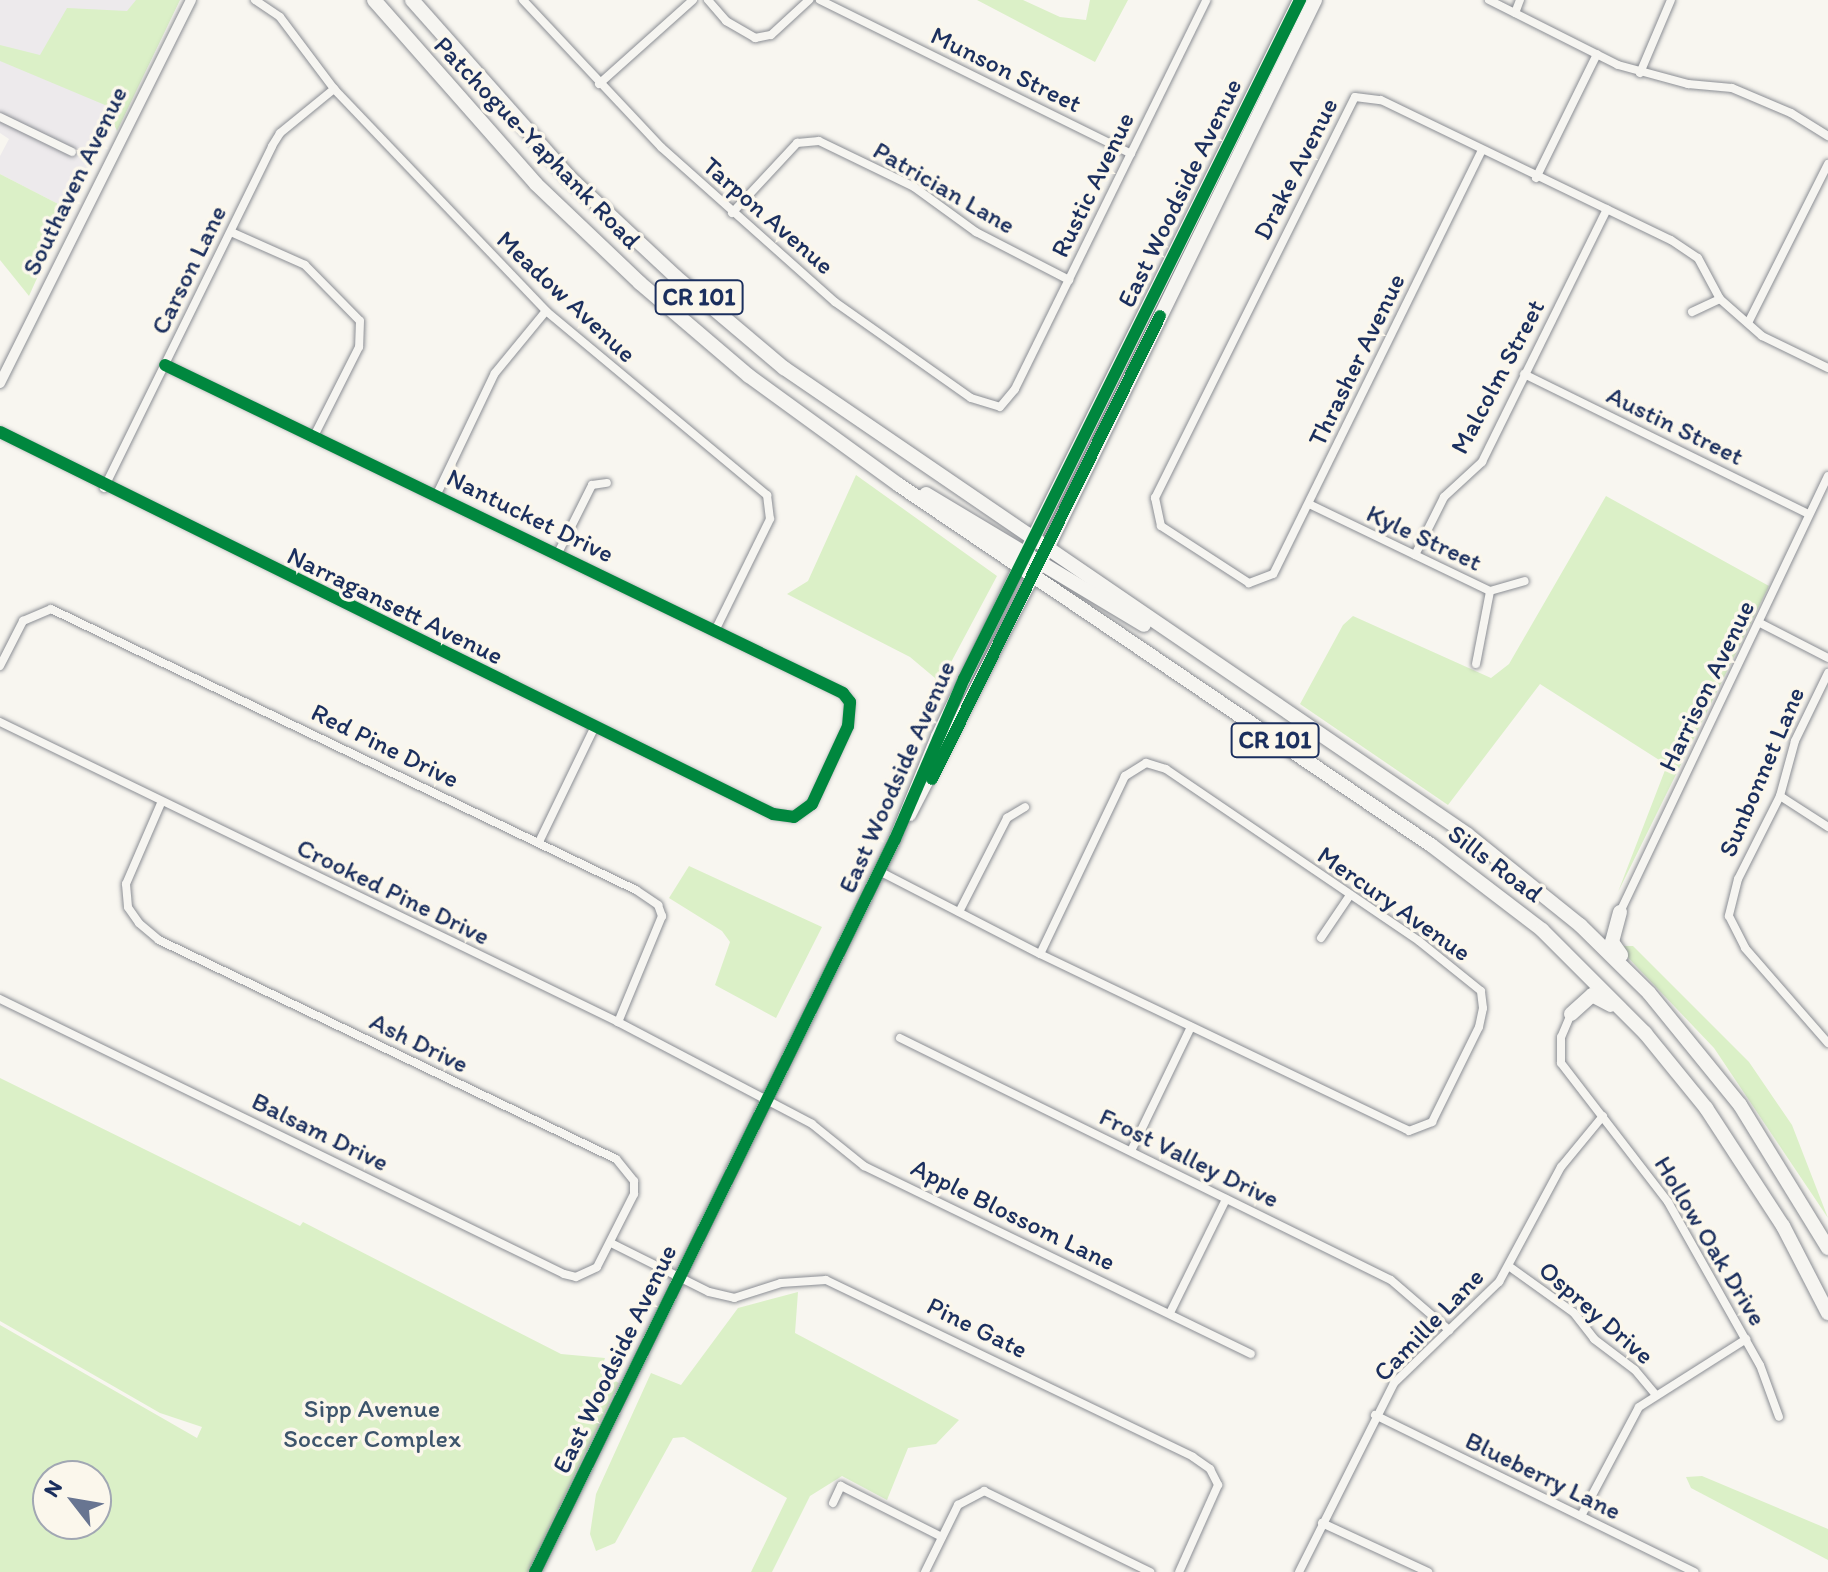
<!DOCTYPE html>
<html>
<head>
<meta charset="utf-8">
<style>
	body { margin:0 }
	#map { position:relative; width:1828px; height:1572px; overflow:hidden; background:#f8f6f0; font-family:Itim,sans-serif }
	div>[style] { position:absolute }
	[style*='--x'] { left:calc(var(--x)*1px); top:calc(var(--y)*1px); width:calc(var(--w)*1px); rotate:calc(var(--a)*1deg) }
	.built>* { inset:0; background:#edeaec }
	.green>* { inset:0; background:#dbf0c7 }
	.roads { filter:drop-shadow(0 0 2px #8b8e94) drop-shadow(0 0 2px #8b8e94) }
	.minor>* { height:8px; margin:-4px; padding:0 4px; transform-origin:4px; border-radius:4px; background:#f6f5f1 }
	.tertiary>* { height:10px; margin:-5px; padding:0 5px; transform-origin:5px; border-radius:5px; background:#f6f5f1 }
	.secondary>* { height:12px; margin:-6px; padding:0 6px; transform-origin:6px; border-radius:6px; background:#f6f5f1 }
	.primary>* { height:14px; margin:-7px; padding:0 7px; transform-origin:7px; border-radius:7px; background:#f6f5f1 }
	.cycleway>* { height:12px; margin:-6px; padding:0 6px; transform-origin:6px; border-radius:6px; background:#00873e }
	span { translate:-50% -50%; white-space:nowrap; text-align:center; line-height:1.15; -webkit-text-stroke:7px #fbf7ec; paint-order:stroke }
	.shield-label span { padding:2px 6px; background:#fbf7ec; border:2px solid; border-radius:6px; -webkit-text-stroke-width:0 }
	.shield-label { font-size:24px; color:#1b2f5e; font-weight:700 }
	.street-label { font-size:26px; color:#1b2f5e }
	.park-label { font-size:26px; color:#3d556c }
	.north { position:absolute; left:32px; top:1460px; width:80px; height:80px; box-sizing:border-box; background:#fbf7ec; border:2px solid #a1a7b3; border-radius:50%; rotate:301deg; font-size:22px; font-weight:700; line-height:32px; text-align:center; color:#1b2f5e }
	.north::after { content:''; display:block; margin:auto; width:28px; height:36px; background:#687591; clip-path:polygon(50% 0,100% 100%,50% 72%,0 100%) }
</style>
</head>
<body>
<div id="map">
	<div class="built">
		<i style="clip-path:polygon(0 0,171px 0,68px 209px,0 174px,0 156px,9px 139px,0 133px)"></i>
	</div>
	<div class="green">
		<i style="clip-path:polygon(136px 0,180px 0,117px 131px,105px 105px,0 61px,0 45px,40px 55px,67px 8px,127px 11px)"></i>
		<i style="clip-path:polygon(977px 0,1023px 0,1060px 17px,1086px 20px,1090px 0,1128px 0,1095px 62px)"></i>
		<i style="clip-path:polygon(0 174px,68px 209px,29px 296px,0 260px)"></i>
		<i style="clip-path:polygon(856px 475px,997px 576px,933px 696px,935px 678px,910px 657px,787px 594px,808px 581px)"></i>
		<i style="clip-path:polygon(1606px 496px,1769px 586px,1618px 892px,1667px 765px,1540px 684px,1448px 805px,1300px 704px,1343px 625px,1353px 616px,1491px 678px,1509px 664px)"></i>
		<i style="clip-path:polygon(689px 866px,822px 927px,776px 1018px,715px 985px,730px 942px,722px 931px,669px 898px)"></i>
		<i style="clip-path:polygon(1617px 946px,1633px 946px,1749px 1062px,1792px 1125px,1828px 1218px,1714px 1048px)"></i>
		<i style="clip-path:polygon(evenodd,0 1078px,300px 1226px,303px 1222px,561px 1354px,605px 1358px,600px 1373px,619px 1383px,528px 1572px,0 1572px,0 1325px,197px 1438px,202px 1427px,160px 1413px,0 1321px,0 1078px,48px 1476px,96px 1476px,96px 1524px,48px 1524px,48px 1476px)"></i>
		<i style="clip-path:polygon(798px 1292px,795px 1333px,959px 1420px,936px 1444px,908px 1448px,887px 1500px,842px 1476px,810px 1496px,772px 1572px,751px 1572px,787px 1498px,684px 1437px,673px 1438px,615px 1543px,596px 1551px,590px 1534px,596px 1494px,651px 1373px,681px 1385px,738px 1308px)"></i>
		<i style="clip-path:polygon(1702px 1476px,1828px 1529px,1828px 1560px,1691px 1488px,1686px 1477px)"></i>
	</div>
	<div class="roads">
		<div class="minor">
			<i style="--x:255;--y:0;--w:30;--a:34"></i>
			<i style="--x:280;--y:17;--w:90;--a:53.1"></i>
			<i style="--x:334;--y:89;--w:307;--a:46.3"></i>
			<i style="--x:546;--y:311;--w:288;--a:39.8"></i>
			<i style="--x:767;--y:495;--w:24;--a:83"></i>
			<i style="--x:770;--y:519;--w:125;--a:116.2"></i>
			<i style="--x:523;--y:0;--w:202;--a:46.8"></i>
			<i style="--x:661;--y:147;--w:233;--a:41.7"></i>
			<i style="--x:835;--y:302;--w:166;--a:35.2"></i>
			<i style="--x:971;--y:398;--w:30;--a:17"></i>
			<i style="--x:1000;--y:407;--w:23;--a:-50"></i>
			<i style="--x:1015;--y:389;--w:433;--a:-63.8"></i>
			<i style="--x:708;--y:0;--w:28;--a:49"></i>
			<i style="--x:726;--y:21;--w:34;--a:30"></i>
			<i style="--x:755;--y:38;--w:16;--a:-11"></i>
			<i style="--x:771;--y:35;--w:52;--a:-42.6"></i>
			<i style="--x:820;--y:0;--w:347;--a:26.3"></i>
			<i style="--x:1489;--y:0;--w:144;--a:26.7"></i>
			<i style="--x:1618;--y:65;--w:73;--a:15.2"></i>
			<i style="--x:1688;--y:84;--w:44;--a:5.2"></i>
			<i style="--x:1732;--y:88;--w:64;--a:23"></i>
			<i style="--x:1791;--y:113;--w:44;--a:31.9"></i>
			<i style="--x:1515;--y:13;--w:14;--a:-69"></i>
			<i style="--x:1640;--y:73;--w:79;--a:-67"></i>
			<i style="--x:599;--y:84;--w:126;--a:-41.8"></i>
			<i style="--x:0;--y:117;--w:80;--a:25.9"></i>
			<i style="--x:1481;--y:152;--w:470;--a:116.2"></i>
			<i style="--x:1273;--y:574;--w:26;--a:159"></i>
			<i style="--x:1249;--y:583;--w:105;--a:-147.1"></i>
			<i style="--x:1161;--y:526;--w:29;--a:-102"></i>
			<i style="--x:1155;--y:498;--w:448;--a:-63.5"></i>
			<i style="--x:1355;--y:97;--w:26;--a:7"></i>
			<i style="--x:1381;--y:100;--w:322;--a:25.8"></i>
			<i style="--x:1671;--y:240;--w:32;--a:34"></i>
			<i style="--x:1698;--y:258;--w:47;--a:61.8"></i>
			<i style="--x:1720;--y:299;--w:56;--a:41.4"></i>
			<i style="--x:1762;--y:336;--w:73;--a:25.9"></i>
			<i style="--x:1536;--y:178;--w:138;--a:-63.8"></i>
			<i style="--x:732;--y:213;--w:96;--a:-47.1"></i>
			<i style="--x:797;--y:143;--w:22;--a:-5"></i>
			<i style="--x:819;--y:141;--w:106;--a:25.8"></i>
			<i style="--x:914;--y:187;--w:77;--a:36"></i>
			<i style="--x:976;--y:232;--w:105;--a:27.3"></i>
			<i style="--x:231;--y:232;--w:81;--a:24"></i>
			<i style="--x:305;--y:265;--w:78;--a:45.5"></i>
			<i style="--x:360;--y:321;--w:26;--a:92"></i>
			<i style="--x:359;--y:347;--w:100;--a:116.8"></i>
			<i style="--x:1692;--y:312;--w:31;--a:-25"></i>
			<i style="--x:1748;--y:323;--w:178;--a:-63.3"></i>
			<i style="--x:1524;--y:374;--w:317;--a:26.2"></i>
			<i style="--x:0;--y:432;--w:862;--a:26.3"></i>
			<i style="--x:773;--y:814;--w:21;--a:8"></i>
			<i style="--x:794;--y:817;--w:22;--a:-36"></i>
			<i style="--x:812;--y:804;--w:86;--a:-65.2"></i>
			<i style="--x:848;--y:726;--w:24;--a:-85"></i>
			<i style="--x:850;--y:702;--w:11;--a:-128"></i>
			<i style="--x:843;--y:693;--w:753;--a:-154.18"></i>
			<i style="--x:104;--y:488;--w:381;--a:-63.8"></i>
			<i style="--x:272;--y:146;--w:15;--a:-58"></i>
			<i style="--x:280;--y:133;--w:70;--a:-39.2"></i>
			<i style="--x:436;--y:496;--w:136;--a:-64.4"></i>
			<i style="--x:495;--y:373;--w:80;--a:-50.6"></i>
			<i style="--x:1309;--y:504;--w:201;--a:25.7"></i>
			<i style="--x:1490;--y:591;--w:36;--a:-16"></i>
			<i style="--x:558;--y:553;--w:76;--a:-63.4"></i>
			<i style="--x:592;--y:485;--w:15;--a:-8"></i>
			<i style="--x:1415;--y:555;--w:65;--a:-63.4"></i>
			<i style="--x:1444;--y:497;--w:52;--a:-42.6"></i>
			<i style="--x:1482;--y:462;--w:282;--a:-63.7"></i>
			<i style="--x:1760;--y:623;--w:76;--a:27.2"></i>
			<i style="--x:1476;--y:664;--w:74;--a:-79.1"></i>
			<i style="--x:0;--y:666;--w:51;--a:-62.9"></i>
			<i style="--x:23;--y:621;--w:30;--a:-23"></i>
			<i style="--x:51;--y:609;--w:649;--a:25.66"></i>
			<i style="--x:636;--y:890;--w:27;--a:34"></i>
			<i style="--x:658;--y:905;--w:12;--a:70"></i>
			<i style="--x:662;--y:916;--w:115;--a:112.5"></i>
			<i style="--x:1828;--y:673;--w:76;--a:115.9"></i>
			<i style="--x:1795;--y:741;--w:57;--a:105.3"></i>
			<i style="--x:1780;--y:796;--w:93;--a:116.8"></i>
			<i style="--x:1738;--y:879;--w:38;--a:104"></i>
			<i style="--x:1729;--y:916;--w:36;--a:63"></i>
			<i style="--x:1745;--y:948;--w:126;--a:48.9"></i>
			<i style="--x:0;--y:722;--w:687;--a:25.89"></i>
			<i style="--x:618;--y:1022;--w:219;--a:27.7"></i>
			<i style="--x:812;--y:1124;--w:67;--a:38.9"></i>
			<i style="--x:864;--y:1166;--w:430;--a:25.9"></i>
			<i style="--x:1780;--y:796;--w:57;--a:32.9"></i>
			<i style="--x:539;--y:842;--w:127;--a:-64.2"></i>
			<i style="--x:879;--y:871;--w:181;--a:27.3"></i>
			<i style="--x:1040;--y:954;--w:409;--a:25.6"></i>
			<i style="--x:1409;--y:1131;--w:25;--a:-21"></i>
			<i style="--x:1432;--y:1122;--w:106;--a:-63.7"></i>
			<i style="--x:1479;--y:1027;--w:19;--a:-78"></i>
			<i style="--x:1483;--y:1008;--w:17;--a:-97"></i>
			<i style="--x:1481;--y:991;--w:80;--a:-141.1"></i>
			<i style="--x:1419;--y:941;--w:306;--a:-145.8"></i>
			<i style="--x:1166;--y:769;--w:21;--a:-163"></i>
			<i style="--x:1146;--y:763;--w:25;--a:148"></i>
			<i style="--x:1125;--y:776;--w:197;--a:115.5"></i>
			<i style="--x:959;--y:912;--w:106;--a:-62.9"></i>
			<i style="--x:1007;--y:818;--w:21;--a:-31"></i>
			<i style="--x:1620;--y:912;--w:483;--a:-64.5"></i>
			<i style="--x:1321;--y:938;--w:52;--a:-56"></i>
			<i style="--x:0;--y:999;--w:627;--a:25.99"></i>
			<i style="--x:564;--y:1274;--w:12;--a:14"></i>
			<i style="--x:576;--y:1277;--w:23;--a:-25"></i>
			<i style="--x:597;--y:1267;--w:82;--a:-63.1"></i>
			<i style="--x:634;--y:1194;--w:13;--a:-90"></i>
			<i style="--x:634;--y:1181;--w:28;--a:-129"></i>
			<i style="--x:616;--y:1159;--w:507;--a:-154.4"></i>
			<i style="--x:159;--y:940;--w:26;--a:-140"></i>
			<i style="--x:139;--y:923;--w:19;--a:-125"></i>
			<i style="--x:128;--y:907;--w:23;--a:-95"></i>
			<i style="--x:126;--y:884;--w:88;--a:-66.6"></i>
			<i style="--x:1571;--y:1014;--w:25;--a:113"></i>
			<i style="--x:1561;--y:1037;--w:26;--a:90"></i>
			<i style="--x:1561;--y:1063;--w:175;--a:52.4"></i>
			<i style="--x:1668;--y:1202;--w:187;--a:60.6"></i>
			<i style="--x:1760;--y:1365;--w:55;--a:69.9"></i>
			<i style="--x:900;--y:1038;--w:547;--a:26.24"></i>
			<i style="--x:1391;--y:1280;--w:77;--a:40.8"></i>
			<i style="--x:1131;--y:1151;--w:138;--a:-64.2"></i>
			<i style="--x:613;--y:1244;--w:107;--a:26.6"></i>
			<i style="--x:709;--y:1292;--w:26;--a:13"></i>
			<i style="--x:734;--y:1298;--w:49;--a:-17.7"></i>
			<i style="--x:781;--y:1283;--w:45;--a:-3.8"></i>
			<i style="--x:826;--y:1280;--w:407;--a:25.7"></i>
			<i style="--x:1193;--y:1457;--w:21;--a:35"></i>
			<i style="--x:1210;--y:1469;--w:18;--a:63"></i>
			<i style="--x:1218;--y:1485;--w:95;--a:114.1"></i>
			<i style="--x:1510;--y:1267;--w:79;--a:35.7"></i>
			<i style="--x:1574;--y:1313;--w:33;--a:52"></i>
			<i style="--x:1594;--y:1339;--w:51;--a:37.1"></i>
			<i style="--x:1635;--y:1370;--w:30;--a:50"></i>
			<i style="--x:1170;--y:1313;--w:127;--a:-63.8"></i>
			<i style="--x:1375;--y:1415;--w:356;--a:26.2"></i>
			<i style="--x:833;--y:1503;--w:19;--a:-65"></i>
			<i style="--x:841;--y:1486;--w:113;--a:26.8"></i>
			<i style="--x:1581;--y:1516;--w:123;--a:-62"></i>
			<i style="--x:1639;--y:1407;--w:127;--a:-32.4"></i>
			<i style="--x:1322;--y:1523;--w:117;--a:24.8"></i>
			<i style="--x:925;--y:1572;--w:75;--a:-63.8"></i>
			<i style="--x:958;--y:1505;--w:30;--a:-28"></i>
			<i style="--x:984;--y:1491;--w:185;--a:26"></i>
			<i style="--x:1299;--y:1572;--w:212;--a:-63.3"></i>
			<i style="--x:1394;--y:1383;--w:146;--a:-43.9"></i>
			<i style="--x:1499;--y:1282;--w:131;--a:-61.7"></i>
			<i style="--x:1561;--y:1167;--w:66;--a:-50.5"></i>
		</div>
		<div class="tertiary">
			<i style="--x:0;--y:383;--w:428;--a:-63.5"></i>
		</div>
		<div class="secondary">
			<i style="--x:910;--y:815;--w:268;--a:-62.7"></i>
			<i style="--x:535;--y:1572;--w:817;--a:-63.84"></i>
			<i style="--x:895;--y:839;--w:111;--a:-67.8"></i>
			<i style="--x:937;--y:736;--w:188;--a:-64.1"></i>
		</div>
		<div class="primary">
			<i style="--x:374;--y:0;--w:245;--a:48.6"></i>
			<i style="--x:536;--y:184;--w:144;--a:43.6"></i>
			<i style="--x:640;--y:283;--w:143;--a:40.5"></i>
			<i style="--x:749;--y:376;--w:185;--a:36"></i>
			<i style="--x:899;--y:485;--w:642;--a:34.09"></i>
			<i style="--x:1431;--y:845;--w:140;--a:37.4"></i>
			<i style="--x:1542;--y:930;--w:146;--a:45"></i>
			<i style="--x:1645;--y:1033;--w:97;--a:50.9"></i>
			<i style="--x:1706;--y:1108;--w:141;--a:56.9"></i>
			<i style="--x:1783;--y:1226;--w:98;--a:62.7"></i>
			<i style="--x:412;--y:0;--w:239;--a:48.4"></i>
			<i style="--x:571;--y:179;--w:142;--a:43"></i>
			<i style="--x:675;--y:276;--w:143;--a:40.2"></i>
			<i style="--x:784;--y:368;--w:828;--a:34.32"></i>
			<i style="--x:1468;--y:835;--w:144;--a:38.8"></i>
			<i style="--x:1580;--y:925;--w:97;--a:44.6"></i>
			<i style="--x:1649;--y:993;--w:144;--a:50.9"></i>
			<i style="--x:1740;--y:1105;--w:168;--a:58.4"></i>
			<i style="--x:926;--y:494;--w:254;--a:31"></i>
			<i style="--x:1019;--y:567;--w:633;--a:-63.64"></i>
			<i style="--x:1033;--y:577;--w:642;--a:-63.95"></i>
			<i style="--x:1620;--y:912;--w:31;--a:105"></i>
			<i style="--x:1612;--y:942;--w:16;--a:55"></i>
			<i style="--x:1571;--y:1014;--w:28;--a:-42"></i>
			<i style="--x:1592;--y:995;--w:21;--a:28"></i>
		</div>
	</div>
	<div class="cycleway">
		<i style="--x:0;--y:432;--w:862;--a:26.3"></i>
		<i style="--x:773;--y:814;--w:21;--a:8"></i>
		<i style="--x:794;--y:817;--w:22;--a:-36"></i>
		<i style="--x:812;--y:804;--w:86;--a:-65.2"></i>
		<i style="--x:848;--y:726;--w:24;--a:-85"></i>
		<i style="--x:850;--y:702;--w:11;--a:-128"></i>
		<i style="--x:843;--y:693;--w:753;--a:-154.18"></i>
		<i style="--x:932;--y:779;--w:516;--a:-63.78"></i>
		<i style="--x:535;--y:1572;--w:817;--a:-63.84"></i>
		<i style="--x:895;--y:839;--w:174;--a:-66.7"></i>
		<i style="--x:964;--y:679;--w:758;--a:-63.67"></i>
	</div>
	<div class="shield-label">
		<span style="left:699px;top:297px">CR 101</span>
		<span style="left:1275px;top:740px">CR 101</span>
	</div>
	<div class="street-label">
		<span style="left:1006px;top:70px;rotate:26deg">Munson Street</span>
		<span style="left:537px;top:143px;rotate:46deg">Patchogue-Yaphank Road</span>
		<span style="left:1296px;top:169px;rotate:-63deg">Drake Avenue</span>
		<span style="left:75px;top:181px;rotate:-64deg">Southaven Avenue</span>
		<span style="left:1093px;top:185px;rotate:-64deg">Rustic Avenue</span>
		<span style="left:944px;top:188px;rotate:30deg">Patrician Lane</span>
		<span style="left:1180px;top:193px;rotate:-64deg">East Woodside Avenue</span>
		<span style="left:768px;top:216px;rotate:41deg">Tarpon Avenue</span>
		<span style="left:189px;top:270px;rotate:-64deg">Carson Lane</span>
		<span style="left:566px;top:297px;rotate:43deg">Meadow Avenue</span>
		<span style="left:1357px;top:360px;rotate:-64deg">Thrasher Avenue</span>
		<span style="left:1498px;top:377px;rotate:-62deg">Malcolm Street</span>
		<span style="left:1675px;top:426px;rotate:26deg">Austin Street</span>
		<span style="left:530px;top:516px;rotate:26deg">Nantucket Drive</span>
		<span style="left:1424px;top:538px;rotate:25deg">Kyle Street</span>
		<span style="left:395px;top:606px;rotate:26deg">Narragansett Avenue</span>
		<span style="left:1707px;top:686px;rotate:-64deg">Harrison Avenue</span>
		<span style="left:385px;top:746px;rotate:26deg">Red Pine Drive</span>
		<span style="left:1762px;top:772px;rotate:-67deg">Sunbonnet Lane</span>
		<span style="left:897px;top:777px;rotate:-66deg">East Woodside Avenue</span>
		<span style="left:1495px;top:864px;rotate:37deg">Sills Road</span>
		<span style="left:393px;top:892px;rotate:26deg">Crooked Pine Drive</span>
		<span style="left:1394px;top:904px;rotate:35deg">Mercury Avenue</span>
		<span style="left:419px;top:1043px;rotate:26deg">Ash Drive</span>
		<span style="left:320px;top:1132px;rotate:26deg">Balsam Drive</span>
		<span style="left:1189px;top:1158px;rotate:26deg">Frost Valley Drive</span>
		<span style="left:1013px;top:1215px;rotate:26deg">Apple Blossom Lane</span>
		<span style="left:1710px;top:1241px;rotate:59deg">Hollow Oak Drive</span>
		<span style="left:1596px;top:1313px;rotate:41deg">Osprey Drive</span>
		<span style="left:1429px;top:1325px;rotate:-46deg">Camille Lane</span>
		<span style="left:977px;top:1328px;rotate:26deg">Pine Gate</span>
		<span style="left:615px;top:1359px;rotate:-64deg">East Woodside Avenue</span>
		<span style="left:1543px;top:1476px;rotate:26deg">Blueberry Lane</span>
	</div>
	<div class="park-label">
		<span style="left:372px;top:1424px">Sipp Avenue<br>Soccer Complex</span>
	</div>
	<div class="north">N</div>
</div>
</body>
</html>
